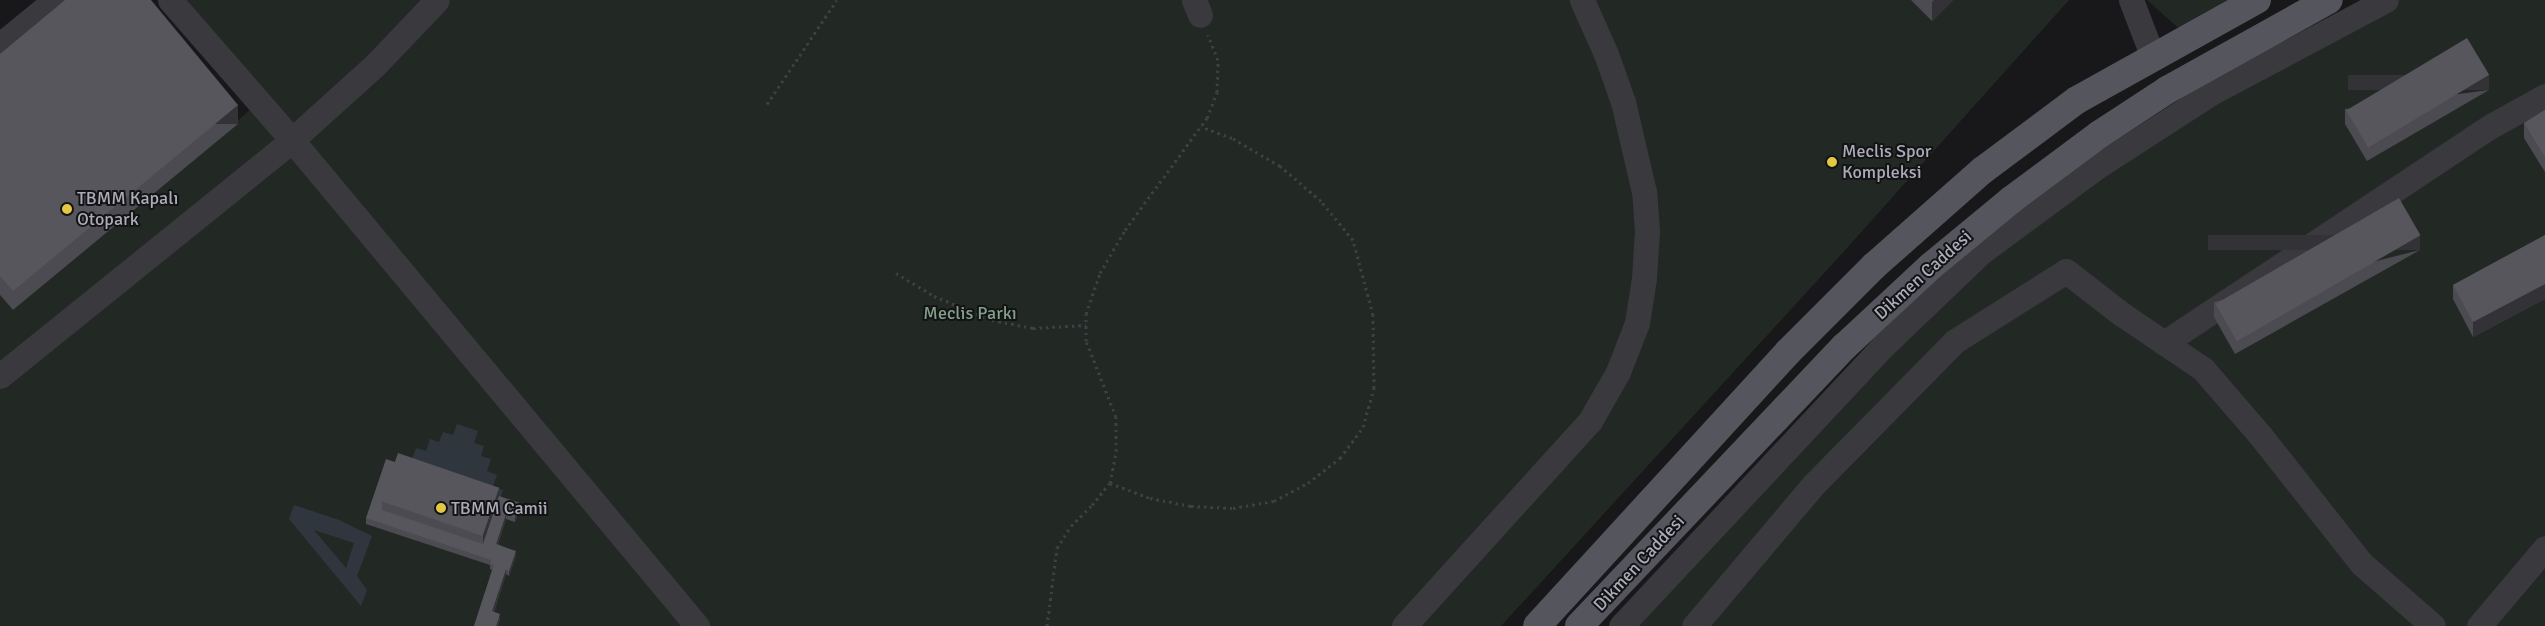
<!DOCTYPE html>
<html>
<head>
<meta charset="utf-8">
<style>
	body { margin:0 }
	#map { position:relative; width:2545px; height:626px; overflow:hidden; background:#181719; font-family:Signika,sans-serif }
	div>[style] { position:absolute }
	[style*='--x'] { left:calc(var(--x)*1px); top:calc(var(--y)*1px); width:calc(var(--w)*1px); rotate:calc(var(--a)*1deg) }
	.green>* { inset:0; background:#222924 }
	.water>* { inset:0; background:#30363e }
	.path>* { height:3px; margin-top:-1.5px; transform-origin:0; background:repeating-linear-gradient(90deg,#3f3f45 0 2.5px,transparent 0 6.5px) }
	.minor>* { height:25px; margin:-12.5px; padding:0 12.5px; transform-origin:12.5px; border-radius:12.5px; background:#39393e }
	.major>* { height:28px; margin:-14px; padding:0 14px; transform-origin:14px; border-radius:14px; background:#55555d }
	.wall>* { inset:0; background:#4c4b51 }
	.shaded-wall>* { inset:0; background:#333236; transform-origin:0 0 }
	.building>* { inset:0; background:#56565c; transform-origin:0 0 }
	.dots>* { width:14px; height:14px; translate:-50% -50%; box-sizing:border-box; border:2px solid #131214; border-radius:50% }
	span { translate:-50% -50%; white-space:nowrap; text-align:center; line-height:1.15; -webkit-text-stroke:4px #131214; paint-order:stroke }
	.poi-label { font-size:18px; color:#abacb8 }
	.left { translate:0 -50%; text-align:left }
	.street-label { font-size:18px; color:#abacb8 }
	.park-label { font-size:18px; color:#83a18a }
</style>
</head>
<body>
<div id="map">
	<div class="green">
		<i style="clip-path:polygon(170px 0,2069px 0,1838px 258px,1501px 626px,0 626px,0 295px,13px 310px,238px 124px,236px 122px,259px 102px)"></i>
		<i style="clip-path:polygon(2147px 0,2247px 0,2185px 34px)"></i>
		<i style="clip-path:polygon(2386px 0,2545px 0,2545px 626px,1621px 626px,1882px 347px,2098px 165px)"></i>
	</div>
	<div class="water">
		<i style="clip-path:polygon(457px 424px,478px 431px,474px 443px,484px 446px,481px 456px,491px 459px,487px 471px,497px 475px,493px 486px,503px 490px,499px 502px,412px 459px,416px 448px,426px 451px,430px 439px,439px 442px,443px 432px,453px 435px)"></i>
		<i style="clip-path:polygon(evenodd,294px 505px,339px 520px,372px 536px,357px 576px,367px 590px,361px 606px,289px 519px,294px 505px,314px 530px,354px 543px,346px 568px,314px 530px)"></i>
	</div>
	<div class="path">
		<i style="--x:767;--y:104;--w:125;--a:-56.1"></i>
		<i style="--x:896;--y:273;--w:44;--a:31.2"></i>
		<i style="--x:934;--y:296;--w:63;--a:22.5"></i>
		<i style="--x:992;--y:320;--w:42;--a:11"></i>
		<i style="--x:1033;--y:328;--w:53;--a:-3.2"></i>
		<i style="--x:1110;--y:483;--w:43;--a:20.6"></i>
		<i style="--x:1150;--y:498;--w:42;--a:11"></i>
		<i style="--x:1191;--y:506;--w:42;--a:2.7"></i>
		<i style="--x:1233;--y:508;--w:42;--a:-9.7"></i>
		<i style="--x:1274;--y:501;--w:38;--a:-28"></i>
		<i style="--x:1308;--y:483;--w:41;--a:-38"></i>
		<i style="--x:1340;--y:458;--w:39;--a:-53"></i>
		<i style="--x:1363;--y:427;--w:41;--a:-74.2"></i>
		<i style="--x:1374;--y:388;--w:73;--a:-90.8"></i>
		<i style="--x:1373;--y:315;--w:78;--a:-104.9"></i>
		<i style="--x:1353;--y:240;--w:50;--a:-129.4"></i>
		<i style="--x:1321;--y:201;--w:54;--a:-139.5"></i>
		<i style="--x:1280;--y:166;--w:56;--a:-149.7"></i>
		<i style="--x:1232;--y:138;--w:33;--a:-160"></i>
		<i style="--x:1047;--y:626;--w:79;--a:-82.7"></i>
		<i style="--x:1057;--y:548;--w:26;--a:-58"></i>
		<i style="--x:1071;--y:526;--w:30;--a:-45"></i>
		<i style="--x:1092;--y:505;--w:28;--a:-51"></i>
		<i style="--x:1110;--y:483;--w:33;--a:-79"></i>
		<i style="--x:1116;--y:451;--w:34;--a:-90"></i>
		<i style="--x:1116;--y:417;--w:82;--a:-111.5"></i>
		<i style="--x:1086;--y:341;--w:27;--a:-90"></i>
		<i style="--x:1086;--y:314;--w:43;--a:-71.1"></i>
		<i style="--x:1100;--y:273;--w:50;--a:-59.8"></i>
		<i style="--x:1125;--y:230;--w:139;--a:-53.8"></i>
		<i style="--x:1207;--y:118;--w:28;--a:-69"></i>
		<i style="--x:1217;--y:92;--w:32;--a:-88"></i>
		<i style="--x:1218;--y:60;--w:27;--a:-112"></i>
	</div>
	<div class="minor">
		<i style="--x:170;--y:0;--w:186;--a:48.9"></i>
		<i style="--x:292;--y:140;--w:633;--a:50.19"></i>
		<i style="--x:1194;--y:0;--w:16;--a:68"></i>
		<i style="--x:2131;--y:0;--w:61;--a:68.9"></i>
		<i style="--x:0;--y:45;--w:71;--a:-39.3"></i>
		<i style="--x:2164;--y:343;--w:392;--a:-33.6"></i>
		<i style="--x:2491;--y:126;--w:62;--a:-29.1"></i>
		<i style="--x:0;--y:376;--w:375;--a:-38.9"></i>
		<i style="--x:292;--y:140;--w:113;--a:-42.1"></i>
		<i style="--x:376;--y:64;--w:88;--a:-46.4"></i>
		<i style="--x:1404;--y:626;--w:277;--a:-47.8"></i>
		<i style="--x:1590;--y:421;--w:56;--a:-60.3"></i>
		<i style="--x:1618;--y:372;--w:53;--a:-68.8"></i>
		<i style="--x:1637;--y:323;--w:46;--a:-81.2"></i>
		<i style="--x:1644;--y:278;--w:47;--a:-86.3"></i>
		<i style="--x:1647;--y:231;--w:39;--a:-94"></i>
		<i style="--x:1644;--y:192;--w:92;--a:-103.1"></i>
		<i style="--x:1623;--y:102;--w:51;--a:-109.5"></i>
		<i style="--x:1606;--y:54;--w:59;--a:-114"></i>
		<i style="--x:1621;--y:626;--w:382;--a:-46.9"></i>
		<i style="--x:1882;--y:347;--w:136;--a:-43.8"></i>
		<i style="--x:1980;--y:253;--w:147;--a:-36.4"></i>
		<i style="--x:2098;--y:166;--w:135;--a:-32.9"></i>
		<i style="--x:2211;--y:93;--w:198;--a:-28"></i>
		<i style="--x:1694;--y:626;--w:187;--a:-49.8"></i>
		<i style="--x:1815;--y:483;--w:199;--a:-45.4"></i>
		<i style="--x:1955;--y:341;--w:131;--a:-32.2"></i>
		<i style="--x:2066;--y:271;--w:72;--a:37.7"></i>
		<i style="--x:2123;--y:315;--w:97;--a:34"></i>
		<i style="--x:2203;--y:369;--w:87;--a:49.2"></i>
		<i style="--x:2260;--y:435;--w:164;--a:51.7"></i>
		<i style="--x:2362;--y:564;--w:94;--a:41.1"></i>
		<i style="--x:2479;--y:626;--w:102;--a:-49.8"></i>
	</div>
	<div class="major">
		<i style="--x:1537;--y:626;--w:372;--a:-47.5"></i>
		<i style="--x:1788;--y:352;--w:122;--a:-45"></i>
		<i style="--x:1874;--y:266;--w:145;--a:-41.4"></i>
		<i style="--x:1983;--y:170;--w:117;--a:-36.7"></i>
		<i style="--x:2077;--y:100;--w:206;--a:-29.1"></i>
		<i style="--x:1579;--y:626;--w:386;--a:-46.5"></i>
		<i style="--x:1845;--y:346;--w:117;--a:-42.9"></i>
		<i style="--x:1931;--y:266;--w:104;--a:-39.5"></i>
		<i style="--x:2011;--y:200;--w:111;--a:-36.6"></i>
		<i style="--x:2100;--y:134;--w:80;--a:-33.3"></i>
		<i style="--x:2167;--y:90;--w:185;--a:-29.1"></i>
	</div>
	<div class="wall">
		<i style="clip-path:polygon(1911px 0,1953px 0,1932px 21px)"></i>
		<i style="clip-path:polygon(0 54px,238px 124px,13px 310px,0 295px)"></i>
		<i style="clip-path:polygon(2489px 90px,2367px 161px,2345px 124px,2345px 109px)"></i>
		<i style="clip-path:polygon(2545px 110px,2545px 172px,2524px 138px,2524px 123px)"></i>
		<i style="clip-path:polygon(2545px 235px,2545px 299px,2473px 337px,2453px 299px,2453px 285px)"></i>
		<i style="clip-path:polygon(2420px 250px,2235px 354px,2214px 317px,2214px 302px)"></i>
		<i style="clip-path:polygon(395px 462px,499px 496px,520px 509px,515px 522px,506px 519px,498px 544px,516px 556px,509px 576px,506px 574px,494px 612px,500px 619px,498px 626px,474px 626px,492px 570px,490px 569px,490px 565px,366px 524px,366px 518px)"></i>
	</div>
	<div class="shaded-wall">
		<i style="clip-path:polygon(1934px 0,1953px 0,1932px 21px,1932px 2px)"></i>
		<i style="left:2489px;top:75px;width:15px;height:141px;rotate:90deg"></i>
		<i style="left:238px;top:105px;width:19px;height:292px;rotate:90deg"></i>
		<i style="left:2420px;top:235px;width:15px;height:212px;rotate:90deg"></i>
		<i style="clip-path:polygon(2545px 284px,2545px 299px,2473px 337px,2473px 322px)"></i>
		<i style="clip-path:polygon(499px 487px,499px 502px,483px 549px,483px 534px)"></i>
		<i style="clip-path:polygon(520px 503px,520px 509px,515px 522px,515px 517px)"></i>
		<i style="clip-path:polygon(506px 514px,506px 519px,496px 549px,496px 544px)"></i>
		<i style="clip-path:polygon(516px 551px,516px 556px,509px 576px,509px 571px)"></i>
		<i style="clip-path:polygon(506px 569px,506px 574px,492px 617px,492px 611px)"></i>
		<i style="clip-path:polygon(500px 614px,500px 619px,498px 626px,496px 626px)"></i>
	</div>
	<div class="building">
		<i style="clip-path:polygon(65px 0,151px 0,238px 105px,13px 291px,0 276px,0 54px)"></i>
		<i style="left:2467px;top:38px;width:43px;height:141px;rotate:59deg"></i>
		<i style="clip-path:polygon(2545px 110px,2545px 157px,2524px 123px)"></i>
		<i style="left:2399px;top:198px;width:43px;height:212px;rotate:60deg"></i>
		<i style="clip-path:polygon(2545px 235px,2545px 284px,2473px 322px,2453px 285px)"></i>
		<i style="left:398px;top:453px;width:107px;height:51px;rotate:19deg"></i>
		<i style="clip-path:polygon(386px 459px,395px 462px,382px 501px,382px 510px,483px 544px,499px 496px,520px 503px,515px 517px,506px 514px,496px 544px,516px 551px,509px 571px,506px 569px,492px 611px,500px 614px,496px 626px,474px 626px,494px 565px,490px 564px,491px 560px,366px 518px)"></i>
	</div>
	<div class="dots">
		<i style="left:1832px;top:162px;background:#e4c844"></i>
		<i style="left:67px;top:209px;background:#e4c844"></i>
		<i style="left:441px;top:508px;background:#e4c844"></i>
	</div>
	<div class="poi-label">
		<span class="left" style="left:1842px;top:162px">Meclis Spor<br>Kompleksi</span>
		<span class="left" style="left:77px;top:209px">TBMM Kapalı<br>Otopark</span>
		<span class="left" style="left:451px;top:508px">TBMM Camii</span>
	</div>
	<div class="street-label">
		<span style="left:1923px;top:275px;rotate:-42deg">Dikmen Caddesi</span>
		<span style="left:1639px;top:563px;rotate:-47deg">Dikmen Caddesi</span>
	</div>
	<div class="park-label">
		<span style="left:970px;top:313px">Meclis Parkı</span>
	</div>
</div>
</body>
</html>
